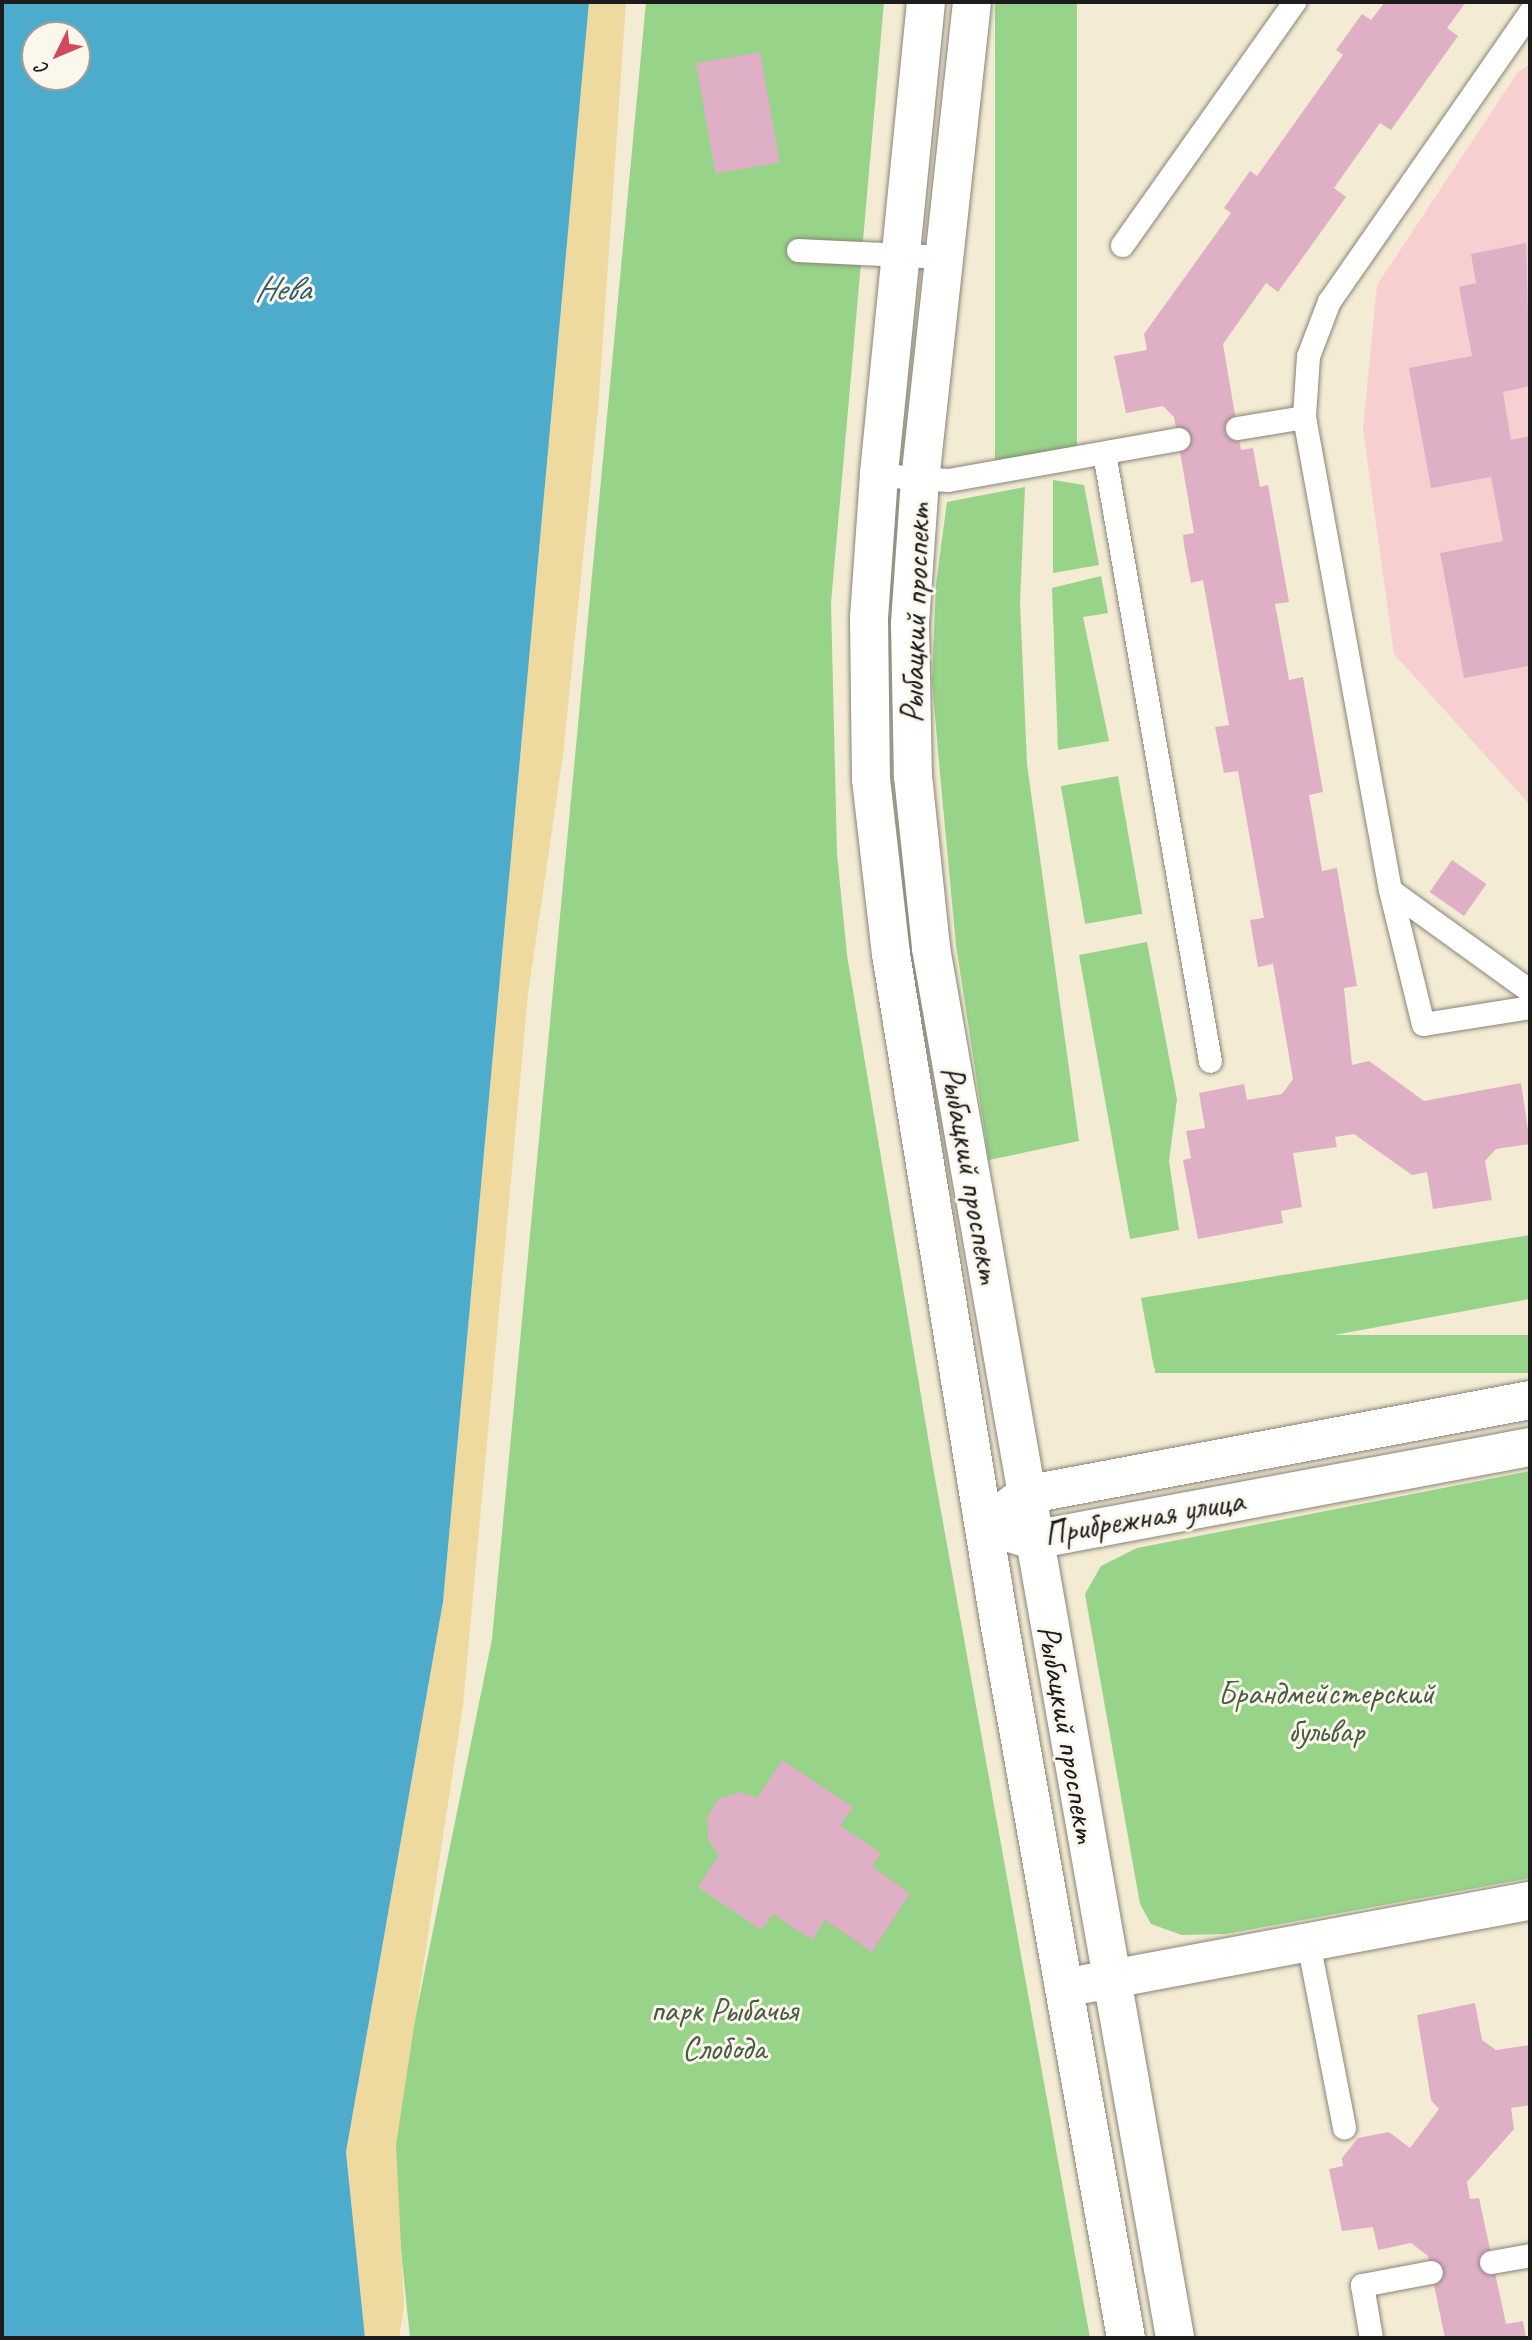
<!DOCTYPE html>
<html>
<head>
<meta charset="utf-8">
<style>
	body { margin:0 }
	#map { position:relative; width:1532px; height:2340px; overflow:hidden; background:#f3ebd3; font-family:Caveat,sans-serif }
	div>[style] { position:absolute }
	[style*='--x'] { left:calc(var(--x)*1px); top:calc(var(--y)*1px); width:calc(var(--w)*1px); rotate:calc(var(--a)*1deg) }
	.built>* { inset:0; background:#f7cfd1 }
	.green>* { inset:0; background:#97d388; transform-origin:0 0 }
	.sand>* { inset:0; background:#eeda9e }
	.water>* { inset:0; background:#4daccc }
	.building>* { inset:0; background:#dfafc6; transform-origin:0 0 }
	.roads { filter:drop-shadow(0 0 2px #888478) drop-shadow(0 0 2px #888478) }
	.service>* { height:23px; margin:-11.5px; padding:0 11.5px; transform-origin:11.5px; border-radius:11.5px; background:#fff }
	.minor>* { height:38px; margin:-19px; padding:0 19px; transform-origin:19px; border-radius:19px; background:#fff }
	span { translate:-50% -50%; white-space:nowrap; text-align:center; line-height:1.15; -webkit-text-stroke:6px #fbf7ec; paint-order:stroke }
	.street-label { font-size:33px; color:#1c1c1c }
	.park-label { font-size:33px; color:#475c42 }
	.water-label { font-size:35px; color:#325d6b; font-style:italic }
	.frame { position:absolute; inset:0; border:4px solid #1c1c1c; pointer-events:none }
	.north { position:absolute; left:21px; top:21px; width:70px; height:70px; box-sizing:border-box; background:#fbf7ec; border:2px solid #a29f99; border-radius:50%; rotate:227deg; font-size:19px; font-weight:700; line-height:28px; text-align:center; color:#1c1c1c }
	.north::after { content:''; display:block; margin:auto; width:24px; height:32px; background:#d1495b; clip-path:polygon(50% 0,100% 100%,50% 72%,0 100%) }
</style>
</head>
<body>
<div id="map">
	<div class="built">
		<i style="clip-path:polygon(1530px 64px,1530px 805px,1394px 654px,1363px 429px,1377px 285px,1518px 72px)"></i>
	</div>
	<div class="green">
		<i style="clip-path:polygon(646px 2px,884px 2px,831px 603px,837px 854px,847px 955px,933px 1467px,1090px 2338px,410px 2338px,390px 2143px,492px 1639px)"></i>
		<i style="left:995px;top:2px;width:82px;height:462px"></i>
		<i style="clip-path:polygon(1053px 480px,1084px 485px,1099px 565px,1053px 573px)"></i>
		<i style="clip-path:polygon(1025px 487px,1020px 603px,1027px 764px,1079px 1141px,989px 1160px,956px 945px,940px 774px,932px 680px,936px 584px,947px 502px)"></i>
		<i style="clip-path:polygon(1101px 576px,1108px 613px,1083px 617px,1109px 741px,1058px 750px,1052px 588px)"></i>
		<i style="left:1118px;top:776px;width:140px;height:58px;rotate:80deg"></i>
		<i style="clip-path:polygon(1147px 942px,1177px 1099px,1169px 1161px,1179px 1230px,1130px 1239px,1079px 955px)"></i>
		<i style="clip-path:polygon(1530px 1235px,1530px 1299px,1154px 1368px,1141px 1298px)"></i>
		<i style="left:1530px;top:1335px;width:38px;height:375px;rotate:90deg"></i>
		<i style="clip-path:polygon(1530px 1471px,1530px 1878px,1226px 1934px,1182px 1935px,1151px 1924px,1140px 1904px,1085px 1594px,1101px 1566px,1137px 1548px)"></i>
	</div>
	<div class="sand">
		<i style="clip-path:polygon(589px 2px,626px 2px,598px 410px,563px 755px,528px 994px,463px 1705px,396px 2145px,404px 2306px,399px 2338px,365px 2338px,346px 2152px,443px 1602px)"></i>
	</div>
	<div class="water">
		<i style="clip-path:polygon(evenodd,2px 2px,589px 2px,443px 1602px,346px 2152px,365px 2338px,2px 2338px,2px 2px,35px 35px,77px 35px,77px 77px,35px 77px,35px 35px)"></i>
	</div>
	<div class="building">
		<i style="clip-path:polygon(1385px 2px,1466px 2px,1447px 28px,1458px 36px,1391px 130px,1380px 123px,1334px 188px,1346px 197px,1278px 292px,1266px 283px,1223px 344px,1241px 450px,1253px 448px,1260px 487px,1268px 485px,1289px 602px,1275px 604px,1289px 680px,1303px 677px,1323px 792px,1309px 795px,1322px 871px,1337px 868px,1357px 986px,1344px 988px,1352px 1065px,1369px 1061px,1424px 1101px,1521px 1083px,1530px 1144px,1496px 1149px,1485px 1161px,1492px 1200px,1433px 1209px,1427px 1172px,1412px 1175px,1354px 1134px,1335px 1137px,1337px 1147px,1293px 1153px,1302px 1207px,1281px 1211px,1283px 1223px,1198px 1239px,1183px 1160px,1191px 1158px,1186px 1131px,1205px 1128px,1199px 1093px,1244px 1084px,1247px 1100px,1282px 1094px,1293px 1079px,1273px 964px,1258px 967px,1250px 920px,1264px 918px,1238px 771px,1224px 773px,1215px 727px,1229px 725px,1203px 580px,1191px 583px,1184px 545px,1183px 535px,1194px 533px,1174px 417px,1163px 406px,1126px 413px,1114px 356px,1147px 350px,1144px 334px,1231px 213px,1224px 208px,1250px 171px,1257px 176px,1343px 55px,1336px 50px,1362px 14px,1371px 20px)"></i>
		<i style="left:760px;top:52px;width:112px;height:65px;rotate:80deg"></i>
		<i style="clip-path:polygon(1526px 243px,1530px 386px,1503px 392px,1511px 440px,1530px 436px,1530px 673px,1528px 666px,1464px 678px,1440px 553px,1503px 541px,1491px 477px,1431px 488px,1409px 368px,1472px 356px,1459px 287px,1476px 283px,1471px 254px)"></i>
		<i style="left:1452px;top:860px;width:42px;height:39px;rotate:35deg"></i>
		<i style="clip-path:polygon(782px 1760px,853px 1807px,840px 1826px,881px 1853px,872px 1867px,910px 1893px,872px 1952px,825px 1920px,812px 1940px,773px 1914px,761px 1930px,698px 1887px,719px 1855px,708px 1839px,707px 1818px,718px 1799px,740px 1792px,757px 1798px)"></i>
		<i style="clip-path:polygon(1475px 2003px,1482px 2040px,1496px 2050px,1530px 2045px,1530px 2105px,1511px 2108px,1514px 2129px,1467px 2182px,1470px 2199px,1479px 2198px,1506px 2324px,1523px 2321px,1526px 2338px,1445px 2338px,1428px 2256px,1411px 2243px,1378px 2250px,1373px 2227px,1342px 2231px,1329px 2169px,1343px 2166px,1342px 2158px,1358px 2138px,1389px 2132px,1410px 2148px,1439px 2109px,1431px 2100px,1417px 2015px)"></i>
	</div>
	<div class="roads">
		<div class="service">
			<i style="--x:1530;--y:12;--w:352;--a:124.8"></i>
			<i style="--x:1329;--y:301;--w:59;--a:110.9"></i>
			<i style="--x:1308;--y:356;--w:61;--a:93.8"></i>
			<i style="--x:1304;--y:417;--w:481;--a:79.7"></i>
			<i style="--x:1390;--y:890;--w:173;--a:35.8"></i>
			<i style="--x:1122;--y:245;--w:298;--a:-54.7"></i>
			<i style="--x:798;--y:250;--w:147;--a:2.7"></i>
			<i style="--x:1237;--y:428;--w:68;--a:-9.3"></i>
			<i style="--x:1104;--y:453;--w:617;--a:80.11"></i>
			<i style="--x:879;--y:475;--w:69;--a:4.1"></i>
			<i style="--x:948;--y:480;--w:234;--a:-10.1"></i>
			<i style="--x:1390;--y:890;--w:138;--a:76.2"></i>
			<i style="--x:1423;--y:1024;--w:108;--a:-9"></i>
			<i style="--x:1308;--y:1942;--w:189;--a:79"></i>
			<i style="--x:1491;--y:2262;--w:40;--a:-10"></i>
			<i style="--x:1371;--y:2338;--w:54;--a:-99.6"></i>
			<i style="--x:1362;--y:2285;--w:70;--a:-10.7"></i>
		</div>
		<div class="minor">
			<i style="--x:926;--y:2;--w:475;--a:95.7"></i>
			<i style="--x:879;--y:475;--w:144;--a:94"></i>
			<i style="--x:869;--y:619;--w:160;--a:89.3"></i>
			<i style="--x:871;--y:779;--w:176;--a:83.5"></i>
			<i style="--x:891;--y:954;--w:682;--a:80.8"></i>
			<i style="--x:1000;--y:1627;--w:722;--a:79.95"></i>
			<i style="--x:972;--y:2;--w:481;--a:96.2"></i>
			<i style="--x:920;--y:480;--w:144;--a:94"></i>
			<i style="--x:910;--y:624;--w:152;--a:88.9"></i>
			<i style="--x:913;--y:776;--w:173;--a:84"></i>
			<i style="--x:931;--y:948;--w:1411;--a:80.04"></i>
			<i style="--x:1004;--y:1511;--w:26;--a:-37"></i>
			<i style="--x:1025;--y:1495;--w:514;--a:-10.65"></i>
			<i style="--x:1010;--y:1533;--w:24;--a:17"></i>
			<i style="--x:1033;--y:1540;--w:506;--a:-10.6"></i>
			<i style="--x:1085;--y:1984;--w:453;--a:-10.6"></i>
		</div>
	</div>
	<div class="street-label">
		<span style="left:916px;top:613px;rotate:-88deg">Рыбацкий проспект</span>
		<span style="left:970px;top:1175px;rotate:80deg">Рыбацкий проспект</span>
		<span style="left:1144px;top:1518px;rotate:-10deg">Прибрежная улица</span>
		<span style="left:1067px;top:1734px;rotate:80deg">Рыбацкий проспект</span>
	</div>
	<div class="park-label">
		<span style="left:1326px;top:1713px">Брандмейстерский<br>бульвар</span>
		<span style="left:724px;top:2030px">парк Рыбачья<br>Слобода</span>
	</div>
	<div class="water-label">
		<span style="left:282px;top:289px">Нева</span>
	</div>
	<div class="frame"></div>
	<div class="north">С</div>
</div>
</body>
</html>
